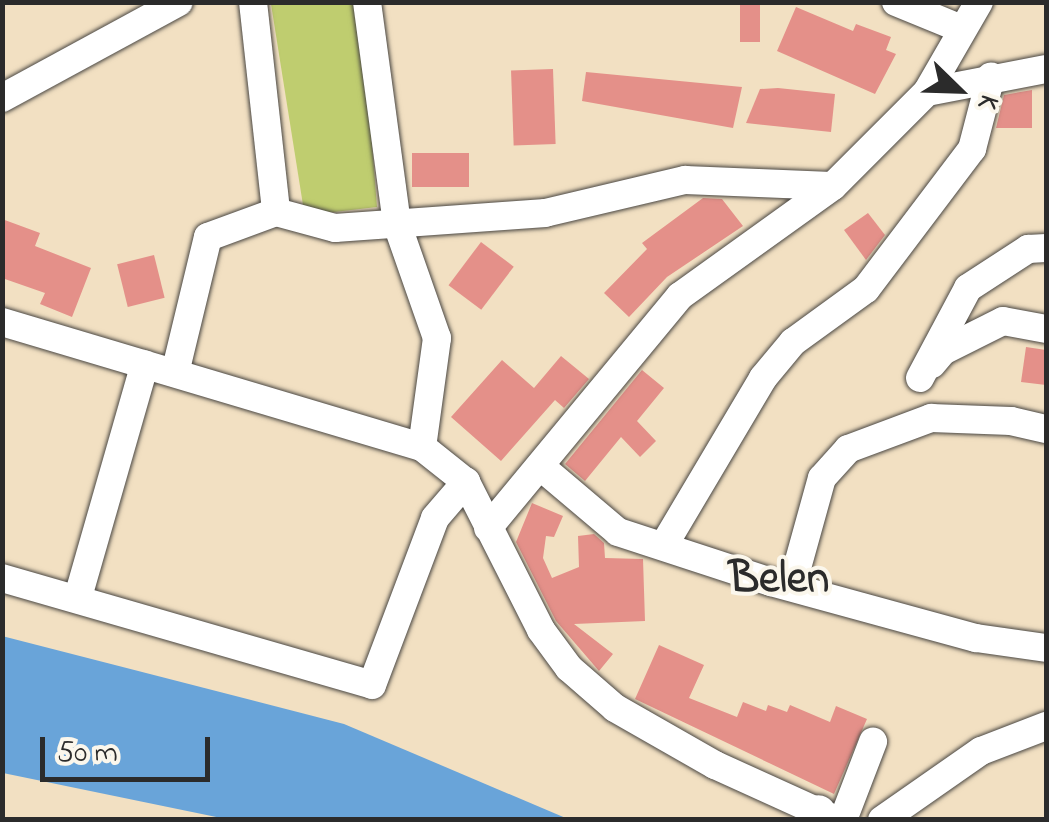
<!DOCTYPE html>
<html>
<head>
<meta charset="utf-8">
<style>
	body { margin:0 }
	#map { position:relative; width:1049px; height:822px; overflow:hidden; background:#f2e0c2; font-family:"Indie Flower",sans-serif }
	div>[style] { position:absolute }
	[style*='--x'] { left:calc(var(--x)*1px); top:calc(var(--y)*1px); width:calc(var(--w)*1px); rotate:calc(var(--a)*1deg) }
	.green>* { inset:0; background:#bfcd6f }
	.water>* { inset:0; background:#69a4d9 }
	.building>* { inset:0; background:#e49089; transform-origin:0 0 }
	.roads { filter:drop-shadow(0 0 2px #494642) drop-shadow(0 0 2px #494642) }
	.minor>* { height:28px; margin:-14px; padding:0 14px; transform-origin:14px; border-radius:14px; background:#fff }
	.major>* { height:35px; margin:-17.5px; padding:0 17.5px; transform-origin:17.5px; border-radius:17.5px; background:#fff }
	span { translate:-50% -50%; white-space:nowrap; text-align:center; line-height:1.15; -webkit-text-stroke:8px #fbf7ec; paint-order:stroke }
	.district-label { font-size:45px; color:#2b2b2b; font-weight:700 }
	.frame { position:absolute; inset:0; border:5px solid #2b2b2b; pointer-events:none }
	.north { position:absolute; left:909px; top:40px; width:100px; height:100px; -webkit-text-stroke:8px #fbf7ec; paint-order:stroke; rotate:113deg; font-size:28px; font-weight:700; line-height:40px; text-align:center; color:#2b2b2b }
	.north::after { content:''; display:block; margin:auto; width:35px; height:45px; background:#2b2b2b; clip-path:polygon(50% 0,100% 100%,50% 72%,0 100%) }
	.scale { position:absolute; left:40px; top:737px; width:170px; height:45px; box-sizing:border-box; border:5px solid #2b2b2b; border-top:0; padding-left:12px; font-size:30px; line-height:35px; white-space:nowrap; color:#2b2b2b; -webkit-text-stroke:8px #fbf7ec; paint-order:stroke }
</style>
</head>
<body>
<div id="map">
	<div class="green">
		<i style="clip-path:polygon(361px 3px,377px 207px,317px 214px,303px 205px,271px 4px)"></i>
	</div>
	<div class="water">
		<i style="clip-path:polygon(2px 636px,344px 724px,568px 819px,226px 819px,3px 773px)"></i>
	</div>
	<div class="building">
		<i style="left:740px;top:2px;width:20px;height:40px"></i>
		<i style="clip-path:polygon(796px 7px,853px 31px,856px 24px,891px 37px,886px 50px,896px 54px,875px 94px,777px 51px)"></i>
		<i style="left:553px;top:69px;width:75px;height:42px;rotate:88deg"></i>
		<i style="clip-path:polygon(586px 72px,742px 87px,733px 128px,582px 101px)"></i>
		<i style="clip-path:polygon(778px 88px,835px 94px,831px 132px,746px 123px,760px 89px)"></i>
		<i style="clip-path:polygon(1032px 90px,1032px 128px,996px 128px,1004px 95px)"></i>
		<i style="left:412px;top:153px;width:57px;height:34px"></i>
		<i style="clip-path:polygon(703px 198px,722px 199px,743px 226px,667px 277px,629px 317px,604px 293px,647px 249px,642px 243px)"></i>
		<i style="clip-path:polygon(868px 213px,885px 235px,866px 260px,844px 230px)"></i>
		<i style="clip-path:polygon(2px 219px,40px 233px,35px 246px,91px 268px,72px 317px,40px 304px,45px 293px,2px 278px)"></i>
		<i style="left:481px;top:242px;width:41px;height:54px;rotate:37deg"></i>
		<i style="left:154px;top:255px;width:44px;height:38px;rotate:76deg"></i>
		<i style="clip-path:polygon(1026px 347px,1046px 350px,1046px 385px,1021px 382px)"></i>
		<i style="clip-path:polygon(561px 356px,589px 379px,564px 408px,555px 400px,501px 461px,451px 417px,502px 360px,534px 388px)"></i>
		<i style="clip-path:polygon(642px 370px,664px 388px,637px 421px,656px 441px,640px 457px,621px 437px,585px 481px,565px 464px)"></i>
		<i style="clip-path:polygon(532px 503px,563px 516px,554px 537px,546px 536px,543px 558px,552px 578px,579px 567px,578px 536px,594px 534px,604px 543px,605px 558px,643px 559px,645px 621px,574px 624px,613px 654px,599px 671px,556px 621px,516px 542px)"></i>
		<i style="clip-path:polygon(659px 645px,704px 665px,689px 698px,737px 717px,743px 702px,766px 711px,768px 705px,787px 712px,790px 705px,830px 722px,836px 706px,867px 719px,834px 794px,635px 699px)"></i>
	</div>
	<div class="roads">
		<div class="minor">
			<i style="--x:253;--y:2;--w:211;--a:83.7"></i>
			<i style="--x:367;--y:2;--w:224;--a:82.3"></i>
			<i style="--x:397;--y:224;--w:121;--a:70.7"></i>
			<i style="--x:437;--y:338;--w:110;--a:97.8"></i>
			<i style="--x:896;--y:2;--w:68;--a:22.4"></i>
			<i style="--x:927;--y:92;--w:121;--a:-10.9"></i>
			<i style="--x:2;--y:98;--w:201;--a:-28.5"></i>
			<i style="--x:2;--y:322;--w:438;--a:16.6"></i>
			<i style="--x:422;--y:447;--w:56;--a:38.5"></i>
			<i style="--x:466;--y:482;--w:166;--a:63.1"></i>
			<i style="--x:541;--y:630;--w:47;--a:53.6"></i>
			<i style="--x:569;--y:668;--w:61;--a:41"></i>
			<i style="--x:615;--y:708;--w:115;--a:29.7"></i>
			<i style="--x:715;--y:765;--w:133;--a:24.4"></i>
			<i style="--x:932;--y:364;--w:17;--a:-50"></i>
			<i style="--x:943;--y:351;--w:67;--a:-26.6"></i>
			<i style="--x:1003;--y:321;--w:44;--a:10.5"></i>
			<i style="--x:175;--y:373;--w:140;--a:-76.4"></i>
			<i style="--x:208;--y:237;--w:72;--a:-20.2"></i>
			<i style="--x:276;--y:212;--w:61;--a:15.2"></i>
			<i style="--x:335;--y:228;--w:211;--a:-4.1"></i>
			<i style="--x:545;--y:213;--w:144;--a:-13.3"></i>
			<i style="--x:685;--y:180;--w:148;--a:2.3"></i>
			<i style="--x:920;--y:378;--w:102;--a:-61.9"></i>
			<i style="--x:968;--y:288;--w:72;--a:-33"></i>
			<i style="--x:1028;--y:249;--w:18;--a:-3"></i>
			<i style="--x:540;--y:466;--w:102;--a:40.2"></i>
			<i style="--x:618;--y:532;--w:161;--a:18.1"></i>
			<i style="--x:771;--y:582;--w:213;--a:15.3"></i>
			<i style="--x:976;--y:638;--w:71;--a:8.1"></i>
			<i style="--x:488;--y:528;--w:301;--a:-50.4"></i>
			<i style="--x:680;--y:296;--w:188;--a:-35.7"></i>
			<i style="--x:833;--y:186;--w:133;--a:-45"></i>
			<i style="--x:927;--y:92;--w:104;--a:-60"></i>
			<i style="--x:664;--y:545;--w:194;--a:-59.3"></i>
			<i style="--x:763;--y:378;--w:47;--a:-50.2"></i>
			<i style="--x:793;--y:342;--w:90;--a:-36"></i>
			<i style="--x:866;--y:289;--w:176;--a:-52.9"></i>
			<i style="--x:972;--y:149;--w:75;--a:-75.4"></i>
			<i style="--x:2;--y:578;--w:385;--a:16.1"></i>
			<i style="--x:372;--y:685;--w:178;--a:-69.3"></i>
			<i style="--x:435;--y:518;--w:48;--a:-49.3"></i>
			<i style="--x:792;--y:586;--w:112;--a:-74.5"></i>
			<i style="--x:822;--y:478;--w:39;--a:-48"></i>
			<i style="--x:848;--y:449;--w:89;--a:-20.5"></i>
			<i style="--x:931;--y:418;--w:80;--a:2.1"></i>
			<i style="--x:1011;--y:421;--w:36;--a:13"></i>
			<i style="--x:78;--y:597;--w:242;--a:-74"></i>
			<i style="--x:843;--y:820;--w:84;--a:-69"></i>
			<i style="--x:882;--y:820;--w:121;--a:-34.9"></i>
			<i style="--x:981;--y:751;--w:70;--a:-21"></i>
		</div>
		<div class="major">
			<i style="--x:816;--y:820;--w:8;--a:-76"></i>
		</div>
	</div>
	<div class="district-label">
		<span style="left:779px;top:581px">Belen</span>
	</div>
	<div class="frame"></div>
	<div class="north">K</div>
	<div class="scale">50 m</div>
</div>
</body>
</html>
